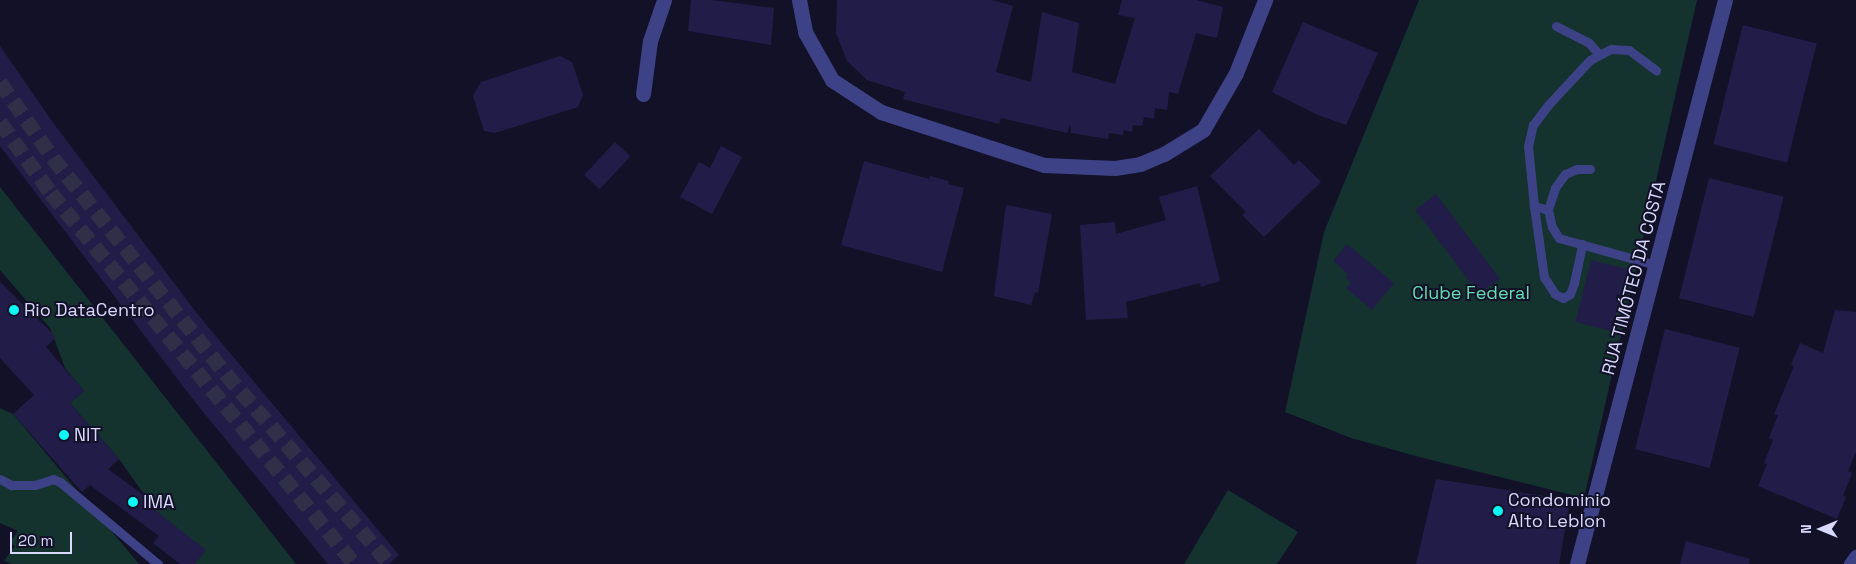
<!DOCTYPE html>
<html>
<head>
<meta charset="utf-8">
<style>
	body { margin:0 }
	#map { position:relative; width:1856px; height:564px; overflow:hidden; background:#121128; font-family:"Space Grotesk",sans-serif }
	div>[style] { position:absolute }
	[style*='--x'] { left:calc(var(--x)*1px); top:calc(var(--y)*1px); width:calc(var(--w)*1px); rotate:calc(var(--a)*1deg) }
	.green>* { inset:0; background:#14322e }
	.building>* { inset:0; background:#221d48; transform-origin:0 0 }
	.highway-tunnel>* { height:15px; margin-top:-7.5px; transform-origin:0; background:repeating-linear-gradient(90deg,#302f48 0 15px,transparent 0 23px) }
	.lane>* { height:9px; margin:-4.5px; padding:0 4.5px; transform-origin:4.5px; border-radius:4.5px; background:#3d4286 }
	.street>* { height:15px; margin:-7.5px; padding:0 7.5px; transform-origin:7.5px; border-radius:7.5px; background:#3d4286 }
	.dots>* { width:14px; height:14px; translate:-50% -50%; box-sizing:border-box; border:2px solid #121128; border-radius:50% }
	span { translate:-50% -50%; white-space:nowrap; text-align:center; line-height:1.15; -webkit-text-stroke:4px #121128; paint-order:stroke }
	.street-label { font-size:18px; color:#d9d9fe }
	.park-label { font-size:18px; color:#66ddb3 }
	.poi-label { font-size:18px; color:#d9d9fe }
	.left { translate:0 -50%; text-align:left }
	.north { position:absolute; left:1796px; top:504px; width:50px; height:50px; -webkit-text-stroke:4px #121128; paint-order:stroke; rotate:270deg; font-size:14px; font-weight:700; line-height:20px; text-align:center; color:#d9d9fe }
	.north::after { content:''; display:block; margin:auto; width:18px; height:22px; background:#d9d9fe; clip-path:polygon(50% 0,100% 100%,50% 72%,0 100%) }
	.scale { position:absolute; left:10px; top:532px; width:62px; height:22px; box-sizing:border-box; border:2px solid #d9d9fe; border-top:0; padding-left:6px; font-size:15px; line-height:18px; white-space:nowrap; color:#d9d9fe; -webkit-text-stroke:4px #121128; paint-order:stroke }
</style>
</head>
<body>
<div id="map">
	<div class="green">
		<i style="clip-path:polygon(1419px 0,1697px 0,1584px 498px,1423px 458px,1351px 438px,1285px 412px,1324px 232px)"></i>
		<i style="clip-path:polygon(0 187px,296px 564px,194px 564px,119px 459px,70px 403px,84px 391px,65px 368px,50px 328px,0 270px)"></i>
		<i style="clip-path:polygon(0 408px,13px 414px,139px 564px,12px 564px,4px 561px,15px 546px,10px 542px,18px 531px,0 523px)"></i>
		<i style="clip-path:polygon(1228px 490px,1298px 532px,1277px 564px,1184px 564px)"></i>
	</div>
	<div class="building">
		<i style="clip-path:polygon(691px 0,711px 0,774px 8px,771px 45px,688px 31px)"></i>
		<i style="clip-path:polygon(837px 0,992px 0,1013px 6px,996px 72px,1031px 82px,1042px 12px,1079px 23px,1072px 72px,1115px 84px,1135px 18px,1118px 15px,1122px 0,1196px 0,1223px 7px,1217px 38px,1196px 33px,1178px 94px,1169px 92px,1167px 110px,1155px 108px,1154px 119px,1144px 117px,1142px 126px,1133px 125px,1132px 132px,1124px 130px,1123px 135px,1109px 133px,1108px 139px,1071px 133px,1070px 124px,1067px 133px,1001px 118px,999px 124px,903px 99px,905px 92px,867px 80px,847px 61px,836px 33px)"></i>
		<i style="clip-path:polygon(1303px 22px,1378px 53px,1346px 125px,1318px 115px,1272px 92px)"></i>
		<i style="left:1743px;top:25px;width:76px;height:123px;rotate:14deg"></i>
		<i style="clip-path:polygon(0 46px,54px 124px,199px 316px,399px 555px,389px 564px,328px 564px,195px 402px,0 146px)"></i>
		<i style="clip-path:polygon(560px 56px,572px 62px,583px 95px,578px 107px,495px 133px,484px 131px,473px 96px,481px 82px)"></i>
		<i style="clip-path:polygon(1259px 129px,1294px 165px,1299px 160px,1321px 182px,1264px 237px,1242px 215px,1246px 212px,1210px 176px)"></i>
		<i style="left:615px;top:142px;width:21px;height:45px;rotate:43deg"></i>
		<i style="clip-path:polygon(721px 146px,742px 157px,712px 214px,680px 197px,699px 162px,710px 168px)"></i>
		<i style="clip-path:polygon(864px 161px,929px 179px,930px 176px,949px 181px,948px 184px,964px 188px,942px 272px,841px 245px)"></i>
		<i style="left:1709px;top:178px;width:77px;height:124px;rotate:14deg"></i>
		<i style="clip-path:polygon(1197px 186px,1220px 281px,1201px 287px,1200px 283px,1126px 302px,1128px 318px,1086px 320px,1080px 225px,1115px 222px,1116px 234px,1166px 220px,1159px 197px)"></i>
		<i style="left:1436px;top:194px;width:106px;height:26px;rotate:53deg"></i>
		<i style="clip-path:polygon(1006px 205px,1052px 214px,1038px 293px,1035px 292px,1031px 305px,994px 296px)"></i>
		<i style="clip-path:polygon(1347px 244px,1394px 283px,1372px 310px,1346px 288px,1351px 282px,1346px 278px,1348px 274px,1333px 261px)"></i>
		<i style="left:1591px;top:260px;width:38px;height:64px;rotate:14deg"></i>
		<i style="clip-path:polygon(0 282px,56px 337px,46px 347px,84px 391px,70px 403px,119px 459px,108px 469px,158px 506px,155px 510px,206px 550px,195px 564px,180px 564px,153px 543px,159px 536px,90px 485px,82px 492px,13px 414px,34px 395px,0 358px)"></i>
		<i style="clip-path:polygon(1835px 310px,1856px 312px,1856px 452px,1848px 471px,1852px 473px,1843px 496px,1846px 497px,1837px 519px,1758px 486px,1767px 464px,1764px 463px,1773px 440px,1769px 438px,1778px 415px,1774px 414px,1794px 366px,1791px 365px,1800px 343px,1823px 353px)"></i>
		<i style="left:1665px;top:329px;width:77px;height:124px;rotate:14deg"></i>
		<i style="clip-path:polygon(1436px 479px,1570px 500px,1559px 564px,1416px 564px)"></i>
		<i style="clip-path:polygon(1686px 541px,1750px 559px,1749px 564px,1680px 564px)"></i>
	</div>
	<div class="highway-tunnel">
		<i style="--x:0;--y:82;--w:93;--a:55.1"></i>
		<i style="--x:53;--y:158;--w:277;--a:51.3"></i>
		<i style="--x:226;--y:374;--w:251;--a:49.2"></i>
		<i style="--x:0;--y:122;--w:87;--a:54.3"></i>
		<i style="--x:51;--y:193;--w:480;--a:50.7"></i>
	</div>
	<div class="lane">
		<i style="--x:1556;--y:26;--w:37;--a:27"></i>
		<i style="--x:1589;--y:43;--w:15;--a:48"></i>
		<i style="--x:1590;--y:169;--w:13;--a:180"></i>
		<i style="--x:1577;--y:169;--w:13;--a:157"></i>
		<i style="--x:1565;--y:174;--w:17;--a:126"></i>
		<i style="--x:1555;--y:188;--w:23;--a:108"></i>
		<i style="--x:1548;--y:210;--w:17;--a:77"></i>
		<i style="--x:1552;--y:227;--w:13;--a:58"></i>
		<i style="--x:1559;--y:238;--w:101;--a:15.6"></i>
		<i style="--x:1534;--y:206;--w:72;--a:82"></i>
		<i style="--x:1544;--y:277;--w:20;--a:57"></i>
		<i style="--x:1555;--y:294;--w:9;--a:27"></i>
		<i style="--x:1563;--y:298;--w:8;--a:-30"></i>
		<i style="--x:1570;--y:294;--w:12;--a:-70"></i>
		<i style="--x:1574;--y:283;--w:40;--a:-78"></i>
		<i style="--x:1548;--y:210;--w:15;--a:-164"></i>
		<i style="--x:1534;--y:206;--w:60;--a:-95.7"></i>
		<i style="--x:1528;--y:146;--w:22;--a:-77"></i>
		<i style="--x:1533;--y:125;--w:25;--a:-53"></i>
		<i style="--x:1548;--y:105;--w:62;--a:-47"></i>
		<i style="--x:1590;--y:60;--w:24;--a:-28"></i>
		<i style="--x:1611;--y:49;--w:18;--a:3"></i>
		<i style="--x:1629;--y:50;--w:34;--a:37"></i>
		<i style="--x:0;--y:479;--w:13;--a:29"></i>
		<i style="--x:11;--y:485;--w:24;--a:0"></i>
		<i style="--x:35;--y:485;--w:19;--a:-18"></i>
		<i style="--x:53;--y:479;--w:8;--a:23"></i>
		<i style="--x:60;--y:482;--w:128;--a:39.9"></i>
	</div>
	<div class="street">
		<i style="--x:799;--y:0;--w:33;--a:79"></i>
		<i style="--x:805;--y:32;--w:55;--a:60.6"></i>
		<i style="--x:832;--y:80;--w:59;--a:33.1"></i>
		<i style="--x:881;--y:112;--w:171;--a:18"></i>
		<i style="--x:1044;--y:165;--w:71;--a:2.4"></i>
		<i style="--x:1115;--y:168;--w:25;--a:-9"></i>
		<i style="--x:1140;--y:164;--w:26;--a:-23"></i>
		<i style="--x:1164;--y:154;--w:46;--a:-31.6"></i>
		<i style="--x:1203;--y:130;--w:66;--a:-59.9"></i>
		<i style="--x:1236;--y:73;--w:79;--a:-68.3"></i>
		<i style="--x:643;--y:94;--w:53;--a:-82.5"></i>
		<i style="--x:650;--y:41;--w:43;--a:-71.1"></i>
		<i style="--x:1577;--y:564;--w:583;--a:-75.3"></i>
		<i style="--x:1851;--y:564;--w:9;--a:-54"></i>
	</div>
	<div class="dots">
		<i style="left:14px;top:310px;background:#0af8f8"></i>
		<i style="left:64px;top:435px;background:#0af8f8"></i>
		<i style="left:133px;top:502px;background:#0af8f8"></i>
		<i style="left:1498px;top:511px;background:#0af8f8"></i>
	</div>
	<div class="street-label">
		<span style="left:1634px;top:278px;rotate:-75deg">RUA TIMÓTEO DA COSTA</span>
	</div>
	<div class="park-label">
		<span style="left:1471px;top:293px">Clube Federal</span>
	</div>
	<div class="poi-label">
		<span class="left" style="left:24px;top:310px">Rio DataCentro</span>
		<span class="left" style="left:74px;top:435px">NIT</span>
		<span class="left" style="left:1508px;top:511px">Condominio<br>Alto Leblon</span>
		<span class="left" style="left:143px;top:502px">IMA</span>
	</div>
	<div class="north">N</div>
	<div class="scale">20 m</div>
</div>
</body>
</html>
